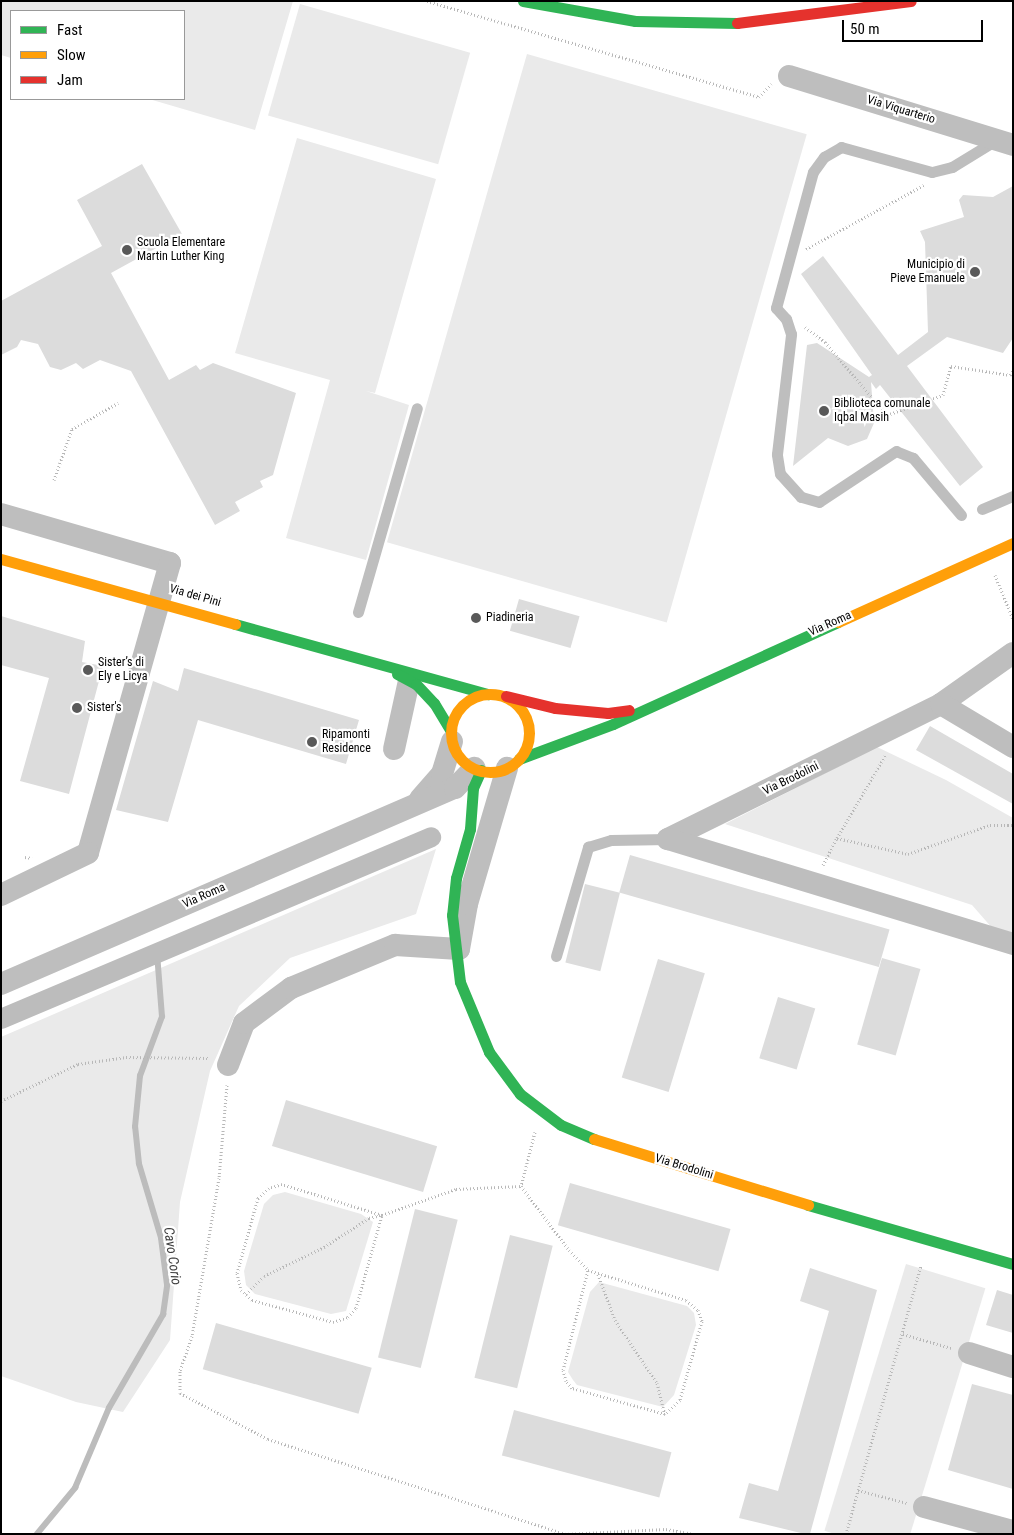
<!DOCTYPE html>
<html>
<head>
<meta charset="utf-8">
<style>
	body { margin:0 }
	#map { position:relative; width:1014px; height:1535px; overflow:hidden; background:#fff; font-family:"Roboto Condensed",sans-serif }
	div>[style] { position:absolute }
	[style*='--x'] { left:calc(var(--x)*1px); top:calc(var(--y)*1px); width:calc(var(--w)*1px); rotate:calc(var(--a)*1deg) }
	.green>* { inset:0; background:#eaeaea; transform-origin:0 0 }
	.stream>* { height:5.5px; margin:-2.75px; padding:0 2.75px; transform-origin:2.75px; border-radius:2.75px; background:#bcbcbc }
	.canal>* { height:20px; margin:-10px; padding:0 10px; transform-origin:10px; border-radius:10px; background:#bcbcbc }
	.building>* { inset:0; background:#dcdcdc; transform-origin:0 0 }
	.path>* { height:3px; margin-top:-1.5px; transform-origin:0; background:repeating-linear-gradient(90deg,#b8b8b8 0 1px,transparent 0 3.5px) }
	.lane>* { height:11px; margin:-5.5px; padding:0 5.5px; transform-origin:5.5px; border-radius:5.5px; background:#bebebe }
	.street>* { height:22px; margin:-11px; padding:0 11px; transform-origin:11px; border-radius:11px; background:#bebebe }
	.fast>* { height:11px; margin:-5.5px; padding:0 5.5px; transform-origin:5.5px; border-radius:5.5px; background:#30b455 }
	.slow>* { height:11px; margin:-5.5px; padding:0 5.5px; transform-origin:5.5px; border-radius:5.5px; background:#ff9f0a }
	.slow>.ring { margin:-5.5px; padding:0; box-sizing:content-box; background:none; border:11px solid #ff9f0a; border-radius:50% }
	.jam>* { height:11px; margin:-5.5px; padding:0 5.5px; transform-origin:5.5px; border-radius:5.5px; background:#e5322d }
	.dots>* { width:14px; height:14px; translate:-50% -50%; box-sizing:border-box; border:2px solid #fff; border-radius:50% }
	span { translate:-50% -50%; white-space:nowrap; text-align:center; line-height:1.15; -webkit-text-stroke:4.5px #fff; paint-order:stroke }
	.street-label { font-size:12px; color:#000 }
	.poi-label { font-size:12px; color:#000 }
	.left { translate:0 -50%; text-align:left }
	.right { translate:-100% -50%; text-align:right }
	.water-label { font-size:14px; color:#404040; font-style:italic }
	.frame { position:absolute; inset:0; border:2px solid #000; pointer-events:none }
	.legend { position:absolute; left:10px; top:10px; width:175px; height:90px; box-sizing:border-box; background:#fff; border:1px solid #999; margin:0; padding:6px 9px; list-style:none; font-size:15px; color:#000 }
	.legend li { display:flex; align-items:center; gap:10px; height:25px }
	.legend b { width:25px; border:1px solid #999 }
	.scale { position:absolute; left:842px; top:20px; width:141px; height:22px; box-sizing:border-box; border:2px solid #000; border-top:0; padding-left:6px; font-size:15px; line-height:18px; white-space:nowrap; color:#000; -webkit-text-stroke:4px #fff; paint-order:stroke }
</style>
</head>
<body>
<div id="map">
	<div class="green">
		<i style="clip-path:polygon(1px 1px,293px 1px,255px 130px,149px 99px,184px 99px,184px 11px,11px 11px,11px 58px,1px 55px)"></i>
		<i style="left:300px;top:4px;width:177px;height:116px;rotate:16deg"></i>
		<i style="left:527px;top:54px;width:291px;height:508px;rotate:16deg"></i>
		<i style="clip-path:polygon(297px 138px,436px 179px,375px 393px,366px 391px,409px 405px,366px 560px,286px 538px,330px 380px,235px 353px)"></i>
		<i style="clip-path:polygon(877px 747px,946px 780px,1013px 818px,1013px 935px,993px 929px,972px 905px,725px 824px)"></i>
		<i style="clip-path:polygon(436px 849px,416px 914px,290px 958px,239px 1006px,210px 1071px,180px 1202px,170px 1340px,123px 1412px,76px 1402px,1px 1376px,1px 1037px)"></i>
		<i style="clip-path:polygon(285px 1192px,361px 1214px,373px 1222px,346px 1311px,331px 1314px,255px 1294px,246px 1285px,244px 1271px,264px 1204px,273px 1195px)"></i>
		<i style="left:906px;top:1264px;width:83px;height:279px;rotate:17deg"></i>
		<i style="clip-path:polygon(599px 1282px,687px 1306px,694px 1313px,696px 1325px,674px 1395px,663px 1407px,577px 1385px,573px 1380px,568px 1372px,590px 1292px)"></i>
	</div>
	<div class="stream">
		<i style="--x:37;--y:1534;--w:60;--a:-50.4"></i>
		<i style="--x:75;--y:1488;--w:87;--a:-67"></i>
		<i style="--x:109;--y:1408;--w:108;--a:-59.9"></i>
		<i style="--x:163;--y:1315;--w:30;--a:-82"></i>
		<i style="--x:167;--y:1285;--w:47;--a:-97.3"></i>
		<i style="--x:161;--y:1238;--w:77;--a:-106.6"></i>
		<i style="--x:139;--y:1164;--w:37;--a:-96"></i>
		<i style="--x:135;--y:1127;--w:51;--a:-84.4"></i>
		<i style="--x:140;--y:1076;--w:63;--a:-69.6"></i>
		<i style="--x:162;--y:1017;--w:64;--a:-94.5"></i>
	</div>
	<div class="canal">
		<i style="--x:1;--y:1019;--w:467;--a:-22.9"></i>
	</div>
	<div class="building">
		<i style="clip-path:polygon(142px 164px,182px 234px,111px 273px,169px 380px,196px 365px,200px 370px,213px 363px,296px 393px,273px 475px,260px 481px,263px 487px,235px 502px,240px 511px,215px 525px,131px 371px,100px 360px,83px 369px,76px 363px,61px 370px,50px 367px,38px 344px,21px 340px,17px 347px,1px 355px,1px 301px,102px 246px,77px 200px)"></i>
		<i style="clip-path:polygon(1013px 186px,1013px 338px,1003px 353px,947px 337px,907px 366px,983px 467px,960px 486px,880px 385px,876px 389px,871px 382px,874px 423px,867px 439px,848px 446px,828px 438px,793px 466px,807px 345px,817px 343px,869px 377px,872px 375px,801px 274px,823px 256px,898px 355px,928px 332px,925px 242px,920px 231px,964px 217px,959px 200px,963px 195px,993px 197px)"></i>
		<i style="left:519px;top:599px;width:63px;height:33px;rotate:16deg"></i>
		<i style="clip-path:polygon(1px 616px,85px 641px,82px 662px,103px 666px,69px 794px,20px 781px,49px 678px,1px 665px)"></i>
		<i style="clip-path:polygon(184px 668px,359px 720px,346px 764px,198px 720px,168px 822px,116px 810px,153px 681px,178px 691px)"></i>
		<i style="clip-path:polygon(930px 726px,1013px 774px,1013px 804px,916px 750px)"></i>
		<i style="left:630px;top:855px;width:270px;height:39px;rotate:16deg"></i>
		<i style="left:585px;top:884px;width:36px;height:81px;rotate:14deg"></i>
		<i style="left:882px;top:958px;width:40px;height:90px;rotate:16deg"></i>
		<i style="left:658px;top:959px;width:49px;height:124px;rotate:17deg"></i>
		<i style="left:778px;top:997px;width:39px;height:64px;rotate:17deg"></i>
		<i style="left:286px;top:1100px;width:158px;height:48px;rotate:17deg"></i>
		<i style="left:570px;top:1183px;width:167px;height:44px;rotate:16deg"></i>
		<i style="left:415px;top:1209px;width:44px;height:153px;rotate:14deg"></i>
		<i style="left:510px;top:1235px;width:44px;height:147px;rotate:14deg"></i>
		<i style="clip-path:polygon(810px 1268px,877px 1290px,810px 1534px,805px 1534px,739px 1518px,749px 1483px,778px 1491px,829px 1311px,800px 1301px)"></i>
		<i style="clip-path:polygon(997px 1290px,1013px 1295px,1013px 1333px,986px 1325px)"></i>
		<i style="left:216px;top:1323px;width:162px;height:48px;rotate:16deg"></i>
		<i style="clip-path:polygon(972px 1384px,1013px 1395px,1013px 1489px,948px 1470px)"></i>
		<i style="left:514px;top:1410px;width:163px;height:47px;rotate:15deg"></i>
	</div>
	<div class="path">
		<i style="--x:427;--y:1;--w:346;--a:16.1"></i>
		<i style="--x:759;--y:97;--w:18;--a:-47"></i>
		<i style="--x:806;--y:249;--w:134;--a:-28.5"></i>
		<i style="--x:805;--y:327;--w:25;--a:37"></i>
		<i style="--x:825;--y:342;--w:96;--a:49.7"></i>
		<i style="--x:887;--y:415;--w:59;--a:-19.7"></i>
		<i style="--x:943;--y:395;--w:30;--a:-75"></i>
		<i style="--x:951;--y:366;--w:60;--a:8.7"></i>
		<i style="--x:1010;--y:375;--w:5;--a:-53"></i>
		<i style="--x:54;--y:480;--w:54;--a:-70.6"></i>
		<i style="--x:72;--y:429;--w:53;--a:-29.5"></i>
		<i style="--x:995;--y:575;--w:48;--a:67.8"></i>
		<i style="--x:837;--y:838;--w:97;--a:-59.7"></i>
		<i style="--x:25;--y:857;--w:7;--a:8"></i>
		<i style="--x:823;--y:865;--w:30;--a:-63"></i>
		<i style="--x:837;--y:838;--w:73;--a:12.7"></i>
		<i style="--x:908;--y:854;--w:87;--a:-19.5"></i>
		<i style="--x:990;--y:825;--w:23;--a:0"></i>
		<i style="--x:227;--y:1085;--w:93;--a:94.9"></i>
		<i style="--x:219;--y:1178;--w:160;--a:99.7"></i>
		<i style="--x:192;--y:1336;--w:37;--a:109"></i>
		<i style="--x:180;--y:1371;--w:22;--a:90"></i>
		<i style="--x:180;--y:1393;--w:99;--a:27.6"></i>
		<i style="--x:268;--y:1439;--w:312;--a:17.7"></i>
		<i style="--x:565;--y:1534;--w:101;--a:-2.8"></i>
		<i style="--x:666;--y:1529;--w:28;--a:10"></i>
		<i style="--x:1;--y:1101;--w:85;--a:-25.7"></i>
		<i style="--x:78;--y:1064;--w:49;--a:-8.3"></i>
		<i style="--x:126;--y:1057;--w:83;--a:0.7"></i>
		<i style="--x:535;--y:1132;--w:56;--a:104.5"></i>
		<i style="--x:521;--y:1186;--w:80;--a:53.1"></i>
		<i style="--x:569;--y:1250;--w:28;--a:46"></i>
		<i style="--x:588;--y:1270;--w:102;--a:17"></i>
		<i style="--x:686;--y:1300;--w:16;--a:40"></i>
		<i style="--x:698;--y:1310;--w:12;--a:70"></i>
		<i style="--x:702;--y:1321;--w:82;--a:105.6"></i>
		<i style="--x:680;--y:1400;--w:21;--a:137"></i>
		<i style="--x:665;--y:1414;--w:97;--a:-164.4"></i>
		<i style="--x:572;--y:1388;--w:9;--a:-131"></i>
		<i style="--x:566;--y:1381;--w:11;--a:-105"></i>
		<i style="--x:563;--y:1370;--w:103;--a:-76"></i>
		<i style="--x:382;--y:1215;--w:105;--a:-162.8"></i>
		<i style="--x:282;--y:1184;--w:14;--a:163"></i>
		<i style="--x:269;--y:1188;--w:15;--a:138"></i>
		<i style="--x:258;--y:1198;--w:78;--a:105.6"></i>
		<i style="--x:237;--y:1273;--w:17;--a:77"></i>
		<i style="--x:241;--y:1290;--w:15;--a:42"></i>
		<i style="--x:252;--y:1300;--w:84;--a:15.2"></i>
		<i style="--x:333;--y:1322;--w:16;--a:-18"></i>
		<i style="--x:348;--y:1317;--w:12;--a:-48"></i>
		<i style="--x:356;--y:1308;--w:97;--a:-74.4"></i>
		<i style="--x:382;--y:1215;--w:78;--a:-19.4"></i>
		<i style="--x:456;--y:1189;--w:65;--a:-2.6"></i>
		<i style="--x:598;--y:1274;--w:49;--a:69.7"></i>
		<i style="--x:615;--y:1320;--w:76;--a:56.3"></i>
		<i style="--x:657;--y:1383;--w:32;--a:76"></i>
		<i style="--x:246;--y:1294;--w:25;--a:-45"></i>
		<i style="--x:264;--y:1276;--w:67;--a:-25.8"></i>
		<i style="--x:324;--y:1247;--w:54;--a:-32.8"></i>
		<i style="--x:369;--y:1218;--w:12;--a:-14"></i>
		<i style="--x:903;--y:1334;--w:50;--a:16.3"></i>
		<i style="--x:858;--y:1490;--w:51;--a:14.9"></i>
		<i style="--x:846;--y:1534;--w:279;--a:-74.4"></i>
	</div>
	<div class="lane">
		<i style="--x:982;--y:509;--w:34;--a:-23"></i>
		<i style="--x:961;--y:515;--w:75;--a:-130.1"></i>
		<i style="--x:913;--y:458;--w:18;--a:-158"></i>
		<i style="--x:896;--y:451;--w:92;--a:146.5"></i>
		<i style="--x:819;--y:502;--w:19;--a:-164"></i>
		<i style="--x:801;--y:497;--w:31;--a:-132"></i>
		<i style="--x:780;--y:474;--w:20;--a:-99"></i>
		<i style="--x:777;--y:454;--w:121;--a:-83.3"></i>
		<i style="--x:791;--y:334;--w:16;--a:-108"></i>
		<i style="--x:786;--y:319;--w:15;--a:-132"></i>
		<i style="--x:776;--y:308;--w:141;--a:-74.8"></i>
		<i style="--x:813;--y:172;--w:19;--a:-54"></i>
		<i style="--x:824;--y:157;--w:20;--a:-30"></i>
		<i style="--x:841;--y:147;--w:94;--a:15.4"></i>
		<i style="--x:932;--y:172;--w:21;--a:-14"></i>
		<i style="--x:952;--y:167;--w:52;--a:-31.5"></i>
		<i style="--x:358;--y:612;--w:212;--a:-73.9"></i>
		<i style="--x:556;--y:956;--w:114;--a:-73.6"></i>
		<i style="--x:588;--y:847;--w:24;--a:-17"></i>
		<i style="--x:611;--y:840;--w:57;--a:-1"></i>
	</div>
	<div class="street">
		<i style="--x:789;--y:76;--w:234;--a:17.1"></i>
		<i style="--x:1;--y:514;--w:176;--a:16.2"></i>
		<i style="--x:170;--y:563;--w:301;--a:105.8"></i>
		<i style="--x:88;--y:853;--w:97;--a:154.2"></i>
		<i style="--x:1013;--y:653;--w:88;--a:144.7"></i>
		<i style="--x:941;--y:704;--w:305;--a:153.7"></i>
		<i style="--x:668;--y:839;--w:361;--a:16.9"></i>
		<i style="--x:941;--y:704;--w:84;--a:30.8"></i>
		<i style="--x:394;--y:749;--w:70;--a:-77.6"></i>
		<i style="--x:420;--y:799;--w:33;--a:-49"></i>
		<i style="--x:442;--y:774;--w:34;--a:-73"></i>
		<i style="--x:1;--y:984;--w:495;--a:-23.4"></i>
		<i style="--x:455;--y:788;--w:28;--a:-46"></i>
		<i style="--x:228;--y:1065;--w:45;--a:-69.1"></i>
		<i style="--x:244;--y:1023;--w:59;--a:-36.7"></i>
		<i style="--x:291;--y:988;--w:113;--a:-22.5"></i>
		<i style="--x:395;--y:945;--w:64;--a:3.6"></i>
		<i style="--x:459;--y:949;--w:46;--a:-79.9"></i>
		<i style="--x:467;--y:904;--w:142;--a:-73.6"></i>
		<i style="--x:969;--y:1353;--w:46;--a:17.7"></i>
		<i style="--x:924;--y:1507;--w:92;--a:15.1"></i>
	</div>
	<div class="fast">
		<i style="--x:523;--y:1;--w:114;--a:10.1"></i>
		<i style="--x:635;--y:21;--w:102;--a:1.1"></i>
		<i style="--x:235;--y:624;--w:263;--a:15.5"></i>
		<i style="--x:397;--y:674;--w:21;--a:28"></i>
		<i style="--x:416;--y:684;--w:26;--a:47"></i>
		<i style="--x:434;--y:703;--w:33;--a:59"></i>
		<i style="--x:519;--y:759;--w:100;--a:-20.4"></i>
		<i style="--x:613;--y:724;--w:247;--a:-24.4"></i>
		<i style="--x:481;--y:770;--w:20;--a:114"></i>
		<i style="--x:473;--y:788;--w:41;--a:94.2"></i>
		<i style="--x:470;--y:829;--w:51;--a:105.9"></i>
		<i style="--x:456;--y:878;--w:37;--a:96"></i>
		<i style="--x:452;--y:915;--w:67;--a:83.2"></i>
		<i style="--x:460;--y:982;--w:76;--a:67.5"></i>
		<i style="--x:489;--y:1052;--w:52;--a:53.6"></i>
		<i style="--x:520;--y:1094;--w:51;--a:37.1"></i>
		<i style="--x:561;--y:1125;--w:36;--a:23"></i>
		<i style="--x:808;--y:1205;--w:213;--a:16.1"></i>
	</div>
	<div class="slow">
		<i style="--x:1;--y:559;--w:243;--a:15.5"></i>
		<i style="--x:838;--y:622;--w:192;--a:-24.3"></i>
		<i class="ring" style="left:451px;top:694px;width:67px;height:67px"></i>
		<i style="--x:594;--y:1139;--w:224;--a:17.1"></i>
	</div>
	<div class="jam">
		<i style="--x:737;--y:23;--w:175;--a:-7.2"></i>
		<i style="--x:506;--y:696;--w:50;--a:13.8"></i>
		<i style="--x:555;--y:708;--w:53;--a:5.4"></i>
		<i style="--x:608;--y:713;--w:21;--a:-8"></i>
	</div>
	<div class="dots">
		<i style="left:127px;top:250px;background:#595959"></i>
		<i style="left:975px;top:272px;background:#595959"></i>
		<i style="left:824px;top:411px;background:#595959"></i>
		<i style="left:476px;top:618px;background:#595959"></i>
		<i style="left:88px;top:670px;background:#595959"></i>
		<i style="left:77px;top:708px;background:#595959"></i>
		<i style="left:312px;top:742px;background:#595959"></i>
	</div>
	<div class="street-label">
		<span style="left:901px;top:110px;rotate:17deg">Via Viquarterio</span>
		<span style="left:195px;top:596px;rotate:16deg">Via dei Pini</span>
		<span style="left:830px;top:624px;rotate:-24deg">Via Roma</span>
		<span style="left:791px;top:779px;rotate:-26deg">Via Brodolini</span>
		<span style="left:204px;top:896px;rotate:-24deg">Via Roma</span>
		<span style="left:684px;top:1167px;rotate:17deg">Via Brodolini</span>
	</div>
	<div class="poi-label">
		<span class="left" style="left:137px;top:250px">Scuola Elementare<br>Martin Luther King</span>
		<span class="right" style="left:965px;top:272px">Municipio di<br>Pieve Emanuele</span>
		<span class="left" style="left:834px;top:411px">Biblioteca comunale<br>Iqbal Masih</span>
		<span class="left" style="left:486px;top:618px">Piadineria</span>
		<span class="left" style="left:98px;top:670px">Sister’s di<br>Ely e Licya</span>
		<span class="left" style="left:87px;top:708px">Sister's</span>
		<span class="left" style="left:322px;top:742px">Ripamonti<br>Residence</span>
	</div>
	<div class="water-label">
		<span style="left:173px;top:1256px;rotate:82deg">Cavo Corio</span>
	</div>
	<div class="frame"></div>
	<ul class="legend">
	<li><b style="height:6px;background:#30b455"></b>Fast</li>
	<li><b style="height:6px;background:#ff9f0a"></b>Slow</li>
	<li><b style="height:6px;background:#e5322d"></b>Jam</li>
	</ul>
	<div class="scale">50 m</div>
</div>
</body>
</html>
